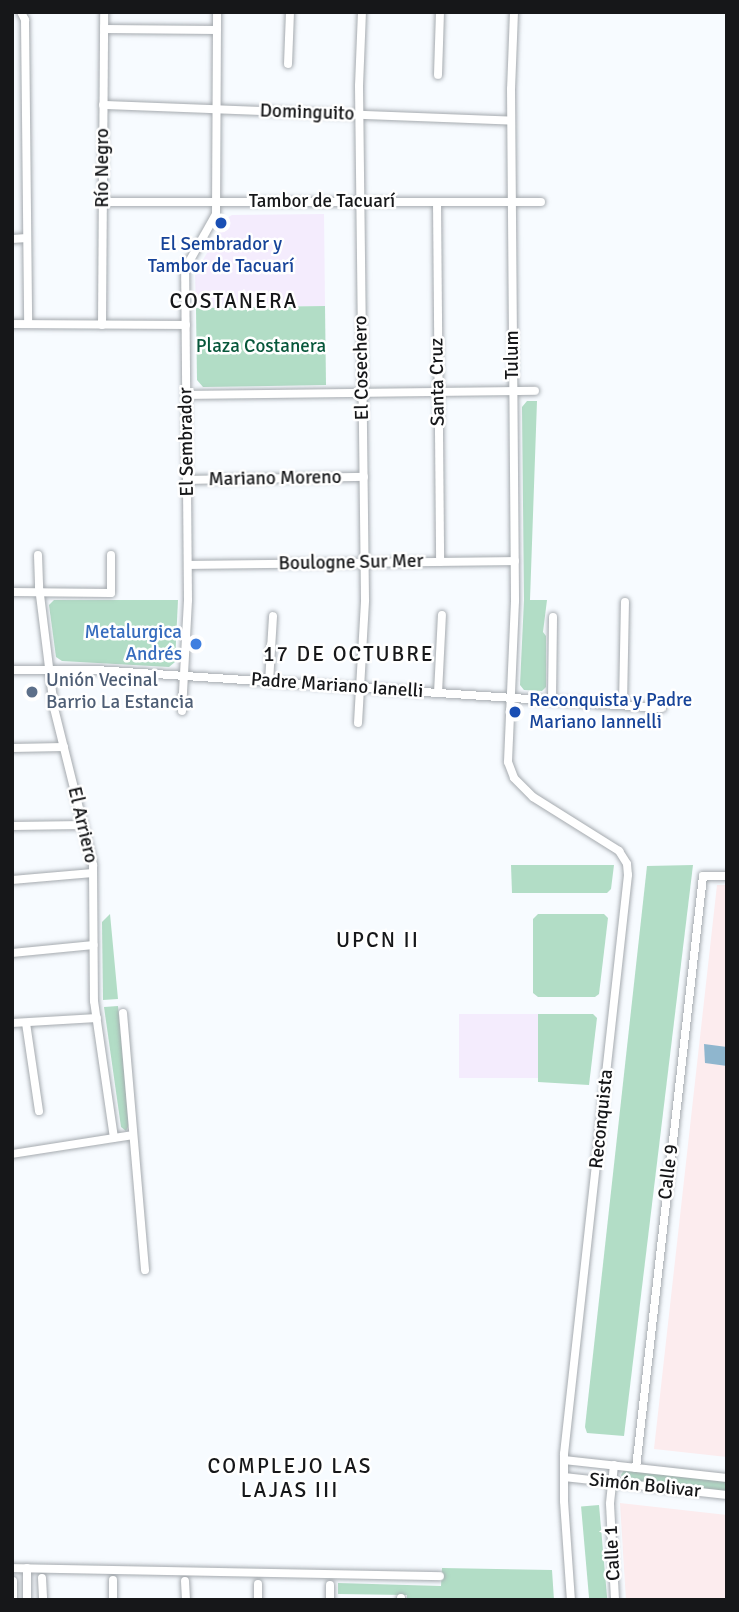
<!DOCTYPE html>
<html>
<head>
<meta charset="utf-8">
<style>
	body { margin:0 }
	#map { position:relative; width:739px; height:1612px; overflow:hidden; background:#f7fbff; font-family:Signika,sans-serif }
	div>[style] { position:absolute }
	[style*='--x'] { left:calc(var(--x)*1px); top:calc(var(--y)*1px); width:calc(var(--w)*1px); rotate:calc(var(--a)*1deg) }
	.industrial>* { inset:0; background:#fcecee }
	.education>* { inset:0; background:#f4ecfd; transform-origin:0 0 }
	.green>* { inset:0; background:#b2ddc6; transform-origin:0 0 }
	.water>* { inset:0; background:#8fb6ce }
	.roads { filter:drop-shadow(0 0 2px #a5aaaf) drop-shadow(0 0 2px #a5aaaf) }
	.minor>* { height:8px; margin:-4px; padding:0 4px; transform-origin:4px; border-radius:4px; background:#fff }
	.dots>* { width:19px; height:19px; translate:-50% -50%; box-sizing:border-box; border:4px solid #fff; border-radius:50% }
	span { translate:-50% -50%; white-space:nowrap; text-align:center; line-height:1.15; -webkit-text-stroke:5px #fff; paint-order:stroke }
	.street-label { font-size:19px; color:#161719 }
	.transit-label { font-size:19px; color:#164399 }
	.left { translate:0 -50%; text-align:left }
	.park-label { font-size:19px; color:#07573b }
	.shop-label { font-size:19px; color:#366cbe }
	.right { translate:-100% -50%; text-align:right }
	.service-label { font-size:19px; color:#4e5e75 }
	.neighbourhood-label { font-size:21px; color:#161719; letter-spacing:2px }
	.frame { position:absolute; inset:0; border:14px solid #161719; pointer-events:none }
</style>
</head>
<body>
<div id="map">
	<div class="industrial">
		<i style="clip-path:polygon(717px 885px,727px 885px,727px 1457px,654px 1449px)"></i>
		<i style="clip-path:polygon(620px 1503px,727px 1515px,727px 1600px,626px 1600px)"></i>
	</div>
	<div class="education">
		<i style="clip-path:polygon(324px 214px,325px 306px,196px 308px,195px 274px,227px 218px,232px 215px)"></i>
		<i style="left:459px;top:1014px;width:79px;height:64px"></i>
	</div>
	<div class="green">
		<i style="clip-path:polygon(325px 306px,326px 385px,203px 387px,197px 380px,196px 308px)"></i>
		<i style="clip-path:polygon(527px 401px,537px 401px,530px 600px,547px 600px,543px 632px,546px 636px,546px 687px,542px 691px,524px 690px,520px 685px,524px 600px,522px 407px)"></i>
		<i style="clip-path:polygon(54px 600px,178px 600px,175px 662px,169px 667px,62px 661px,56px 657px,49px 605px)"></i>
		<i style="clip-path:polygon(511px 865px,614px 865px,611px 889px,607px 893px,512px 893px)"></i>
		<i style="clip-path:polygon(693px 865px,624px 1436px,587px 1433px,585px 1427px,647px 866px)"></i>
		<i style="clip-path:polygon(110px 914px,118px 999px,103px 1000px,102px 922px)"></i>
		<i style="clip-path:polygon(538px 914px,604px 914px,608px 918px,599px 994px,595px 997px,538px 997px,533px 993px,533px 919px)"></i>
		<i style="clip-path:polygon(118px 1006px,129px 1125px,126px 1131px,121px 1127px,104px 1007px)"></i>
		<i style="clip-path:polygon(538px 1014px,593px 1014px,597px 1018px,589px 1085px,538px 1082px)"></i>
		<i style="clip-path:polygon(624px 1470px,727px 1481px,727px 1492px,624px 1481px,621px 1475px)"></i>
		<i style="left:599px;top:1505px;width:95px;height:18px;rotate:85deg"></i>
		<i style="clip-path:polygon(442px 1568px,552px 1570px,554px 1600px,407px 1600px,407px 1595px,338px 1594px,338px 1583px,441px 1586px)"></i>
	</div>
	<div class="water">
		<i style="clip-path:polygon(704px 1044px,727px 1047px,727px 1066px,705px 1063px)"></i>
	</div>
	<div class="roads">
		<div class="minor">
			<i style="--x:21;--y:12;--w:9;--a:63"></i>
			<i style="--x:25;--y:20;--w:304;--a:89.4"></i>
			<i style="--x:514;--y:12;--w:77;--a:92.2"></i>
			<i style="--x:511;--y:89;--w:512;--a:89.55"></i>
			<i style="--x:515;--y:601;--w:161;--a:92.5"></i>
			<i style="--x:508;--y:762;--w:17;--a:69"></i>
			<i style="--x:514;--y:778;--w:27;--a:45"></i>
			<i style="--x:533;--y:797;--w:102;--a:32.1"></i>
			<i style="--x:619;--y:851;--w:15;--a:58"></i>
			<i style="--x:627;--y:864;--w:11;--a:85"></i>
			<i style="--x:628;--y:875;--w:583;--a:96.31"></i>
			<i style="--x:564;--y:1454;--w:47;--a:90"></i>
			<i style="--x:564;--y:1501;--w:99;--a:86"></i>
			<i style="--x:104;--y:29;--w:113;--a:0.5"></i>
			<i style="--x:288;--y:64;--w:52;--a:-87.8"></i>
			<i style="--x:438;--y:75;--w:63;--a:-88.2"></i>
			<i style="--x:103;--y:105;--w:408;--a:2.2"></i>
			<i style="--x:103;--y:202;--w:438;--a:0"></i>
			<i style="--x:437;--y:202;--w:360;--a:89.5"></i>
			<i style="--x:12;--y:239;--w:15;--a:-4"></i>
			<i style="--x:12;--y:324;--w:174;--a:0.3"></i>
			<i style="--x:102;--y:325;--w:313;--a:-89.6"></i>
			<i style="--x:186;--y:395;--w:349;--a:-0.7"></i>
			<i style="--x:187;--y:480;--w:177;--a:-1"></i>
			<i style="--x:38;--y:555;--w:32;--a:88"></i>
			<i style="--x:39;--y:587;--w:122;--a:82.9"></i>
			<i style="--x:54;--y:708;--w:162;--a:76"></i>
			<i style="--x:93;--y:865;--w:136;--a:89.6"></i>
			<i style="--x:94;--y:1001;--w:138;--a:81.7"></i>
			<i style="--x:188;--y:565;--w:327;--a:-0.7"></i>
			<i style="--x:12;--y:592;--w:99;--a:0.6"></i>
			<i style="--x:111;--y:593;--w:38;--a:-90"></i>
			<i style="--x:12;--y:670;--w:84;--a:0"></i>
			<i style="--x:96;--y:670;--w:567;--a:3.84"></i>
			<i style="--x:269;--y:682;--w:66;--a:-86.5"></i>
			<i style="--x:438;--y:693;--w:78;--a:-87.1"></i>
			<i style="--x:552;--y:700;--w:83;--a:-89.3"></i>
			<i style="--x:623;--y:705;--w:103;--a:-88.9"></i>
			<i style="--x:182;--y:711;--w:111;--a:-86.9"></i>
			<i style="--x:188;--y:600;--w:331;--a:-90.5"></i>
			<i style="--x:185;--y:269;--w:63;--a:-60.6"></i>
			<i style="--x:216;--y:214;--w:202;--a:-89.7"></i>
			<i style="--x:358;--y:723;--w:123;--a:-86.7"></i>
			<i style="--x:365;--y:600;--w:514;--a:-90.67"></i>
			<i style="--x:359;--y:86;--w:74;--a:-87.7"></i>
			<i style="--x:12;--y:748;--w:52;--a:-1.1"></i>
			<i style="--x:12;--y:826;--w:71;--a:-0.8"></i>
			<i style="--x:12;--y:880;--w:81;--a:-4.9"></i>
			<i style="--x:12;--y:953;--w:82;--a:-5.6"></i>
			<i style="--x:123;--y:1013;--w:258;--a:85.1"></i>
			<i style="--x:12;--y:1023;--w:85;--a:-3.4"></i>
			<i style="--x:26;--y:1023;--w:89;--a:81.6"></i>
			<i style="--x:12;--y:1154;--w:122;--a:-8.9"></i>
			<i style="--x:564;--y:1460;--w:164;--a:6.3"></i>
			<i style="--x:614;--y:1465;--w:39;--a:96"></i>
			<i style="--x:610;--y:1504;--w:96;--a:87"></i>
			<i style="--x:636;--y:1468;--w:596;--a:-83.54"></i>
			<i style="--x:703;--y:876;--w:24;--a:0"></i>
			<i style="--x:564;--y:1477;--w:164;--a:6.3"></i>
			<i style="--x:12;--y:1568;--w:428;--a:1.1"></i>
			<i style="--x:27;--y:1568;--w:32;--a:90"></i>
			<i style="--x:42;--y:1578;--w:22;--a:87"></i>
			<i style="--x:113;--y:1580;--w:20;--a:90"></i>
			<i style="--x:13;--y:1581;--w:19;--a:90"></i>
			<i style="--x:185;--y:1581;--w:19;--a:87"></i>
			<i style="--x:258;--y:1584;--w:16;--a:90"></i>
			<i style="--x:330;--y:1585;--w:15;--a:90"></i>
			<i style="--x:401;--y:1598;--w:2;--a:90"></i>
		</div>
	</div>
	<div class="dots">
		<i style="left:221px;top:223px;background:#1a4fb4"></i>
		<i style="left:196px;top:644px;background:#3f7fe0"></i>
		<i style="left:32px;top:692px;background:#5c6f8a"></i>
		<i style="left:515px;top:712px;background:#1a4fb4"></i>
	</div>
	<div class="street-label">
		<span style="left:307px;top:113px;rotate:2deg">Dominguito</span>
		<span style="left:103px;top:168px;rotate:-90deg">Río Negro</span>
		<span style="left:322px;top:202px">Tambor de Tacuarí</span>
		<span style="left:513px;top:355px;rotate:-90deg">Tulum</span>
		<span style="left:362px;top:368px;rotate:-91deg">El Cosechero</span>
		<span style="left:438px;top:382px;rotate:-91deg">Santa Cruz</span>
		<span style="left:187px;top:442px;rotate:-91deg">El Sembrador</span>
		<span style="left:275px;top:479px;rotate:-1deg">Mariano Moreno</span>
		<span style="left:351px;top:563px;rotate:-1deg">Boulogne Sur Mer</span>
		<span style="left:337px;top:686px;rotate:4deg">Padre Mariano Ianelli</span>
		<span style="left:82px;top:825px;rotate:77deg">El Arriero</span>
		<span style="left:602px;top:1119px;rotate:-84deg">Reconquista</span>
		<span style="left:669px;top:1172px;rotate:-83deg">Calle 9</span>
		<span style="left:645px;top:1486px;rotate:6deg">Simón Bolivar</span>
		<span style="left:613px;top:1553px;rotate:-93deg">Calle 1</span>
	</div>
	<div class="transit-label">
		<span style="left:221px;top:256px">El Sembrador y<br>Tambor de Tacuarí</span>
		<span class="left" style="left:529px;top:712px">Reconquista y Padre<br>Mariano Iannelli</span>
	</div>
	<div class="park-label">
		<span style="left:261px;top:347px">Plaza Costanera</span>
	</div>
	<div class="shop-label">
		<span class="right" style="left:182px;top:644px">Metalurgica<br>Andrés</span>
	</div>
	<div class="service-label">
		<span class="left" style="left:46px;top:692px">Unión Vecinal<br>Barrio La Estancia</span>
	</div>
	<div class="neighbourhood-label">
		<span style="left:234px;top:301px">COSTANERA</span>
		<span style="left:349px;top:654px">17 DE OCTUBRE</span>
		<span style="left:378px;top:940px">UPCN II</span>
		<span style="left:290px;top:1478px">COMPLEJO LAS<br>LAJAS III</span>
	</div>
	<div class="frame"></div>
</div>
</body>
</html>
